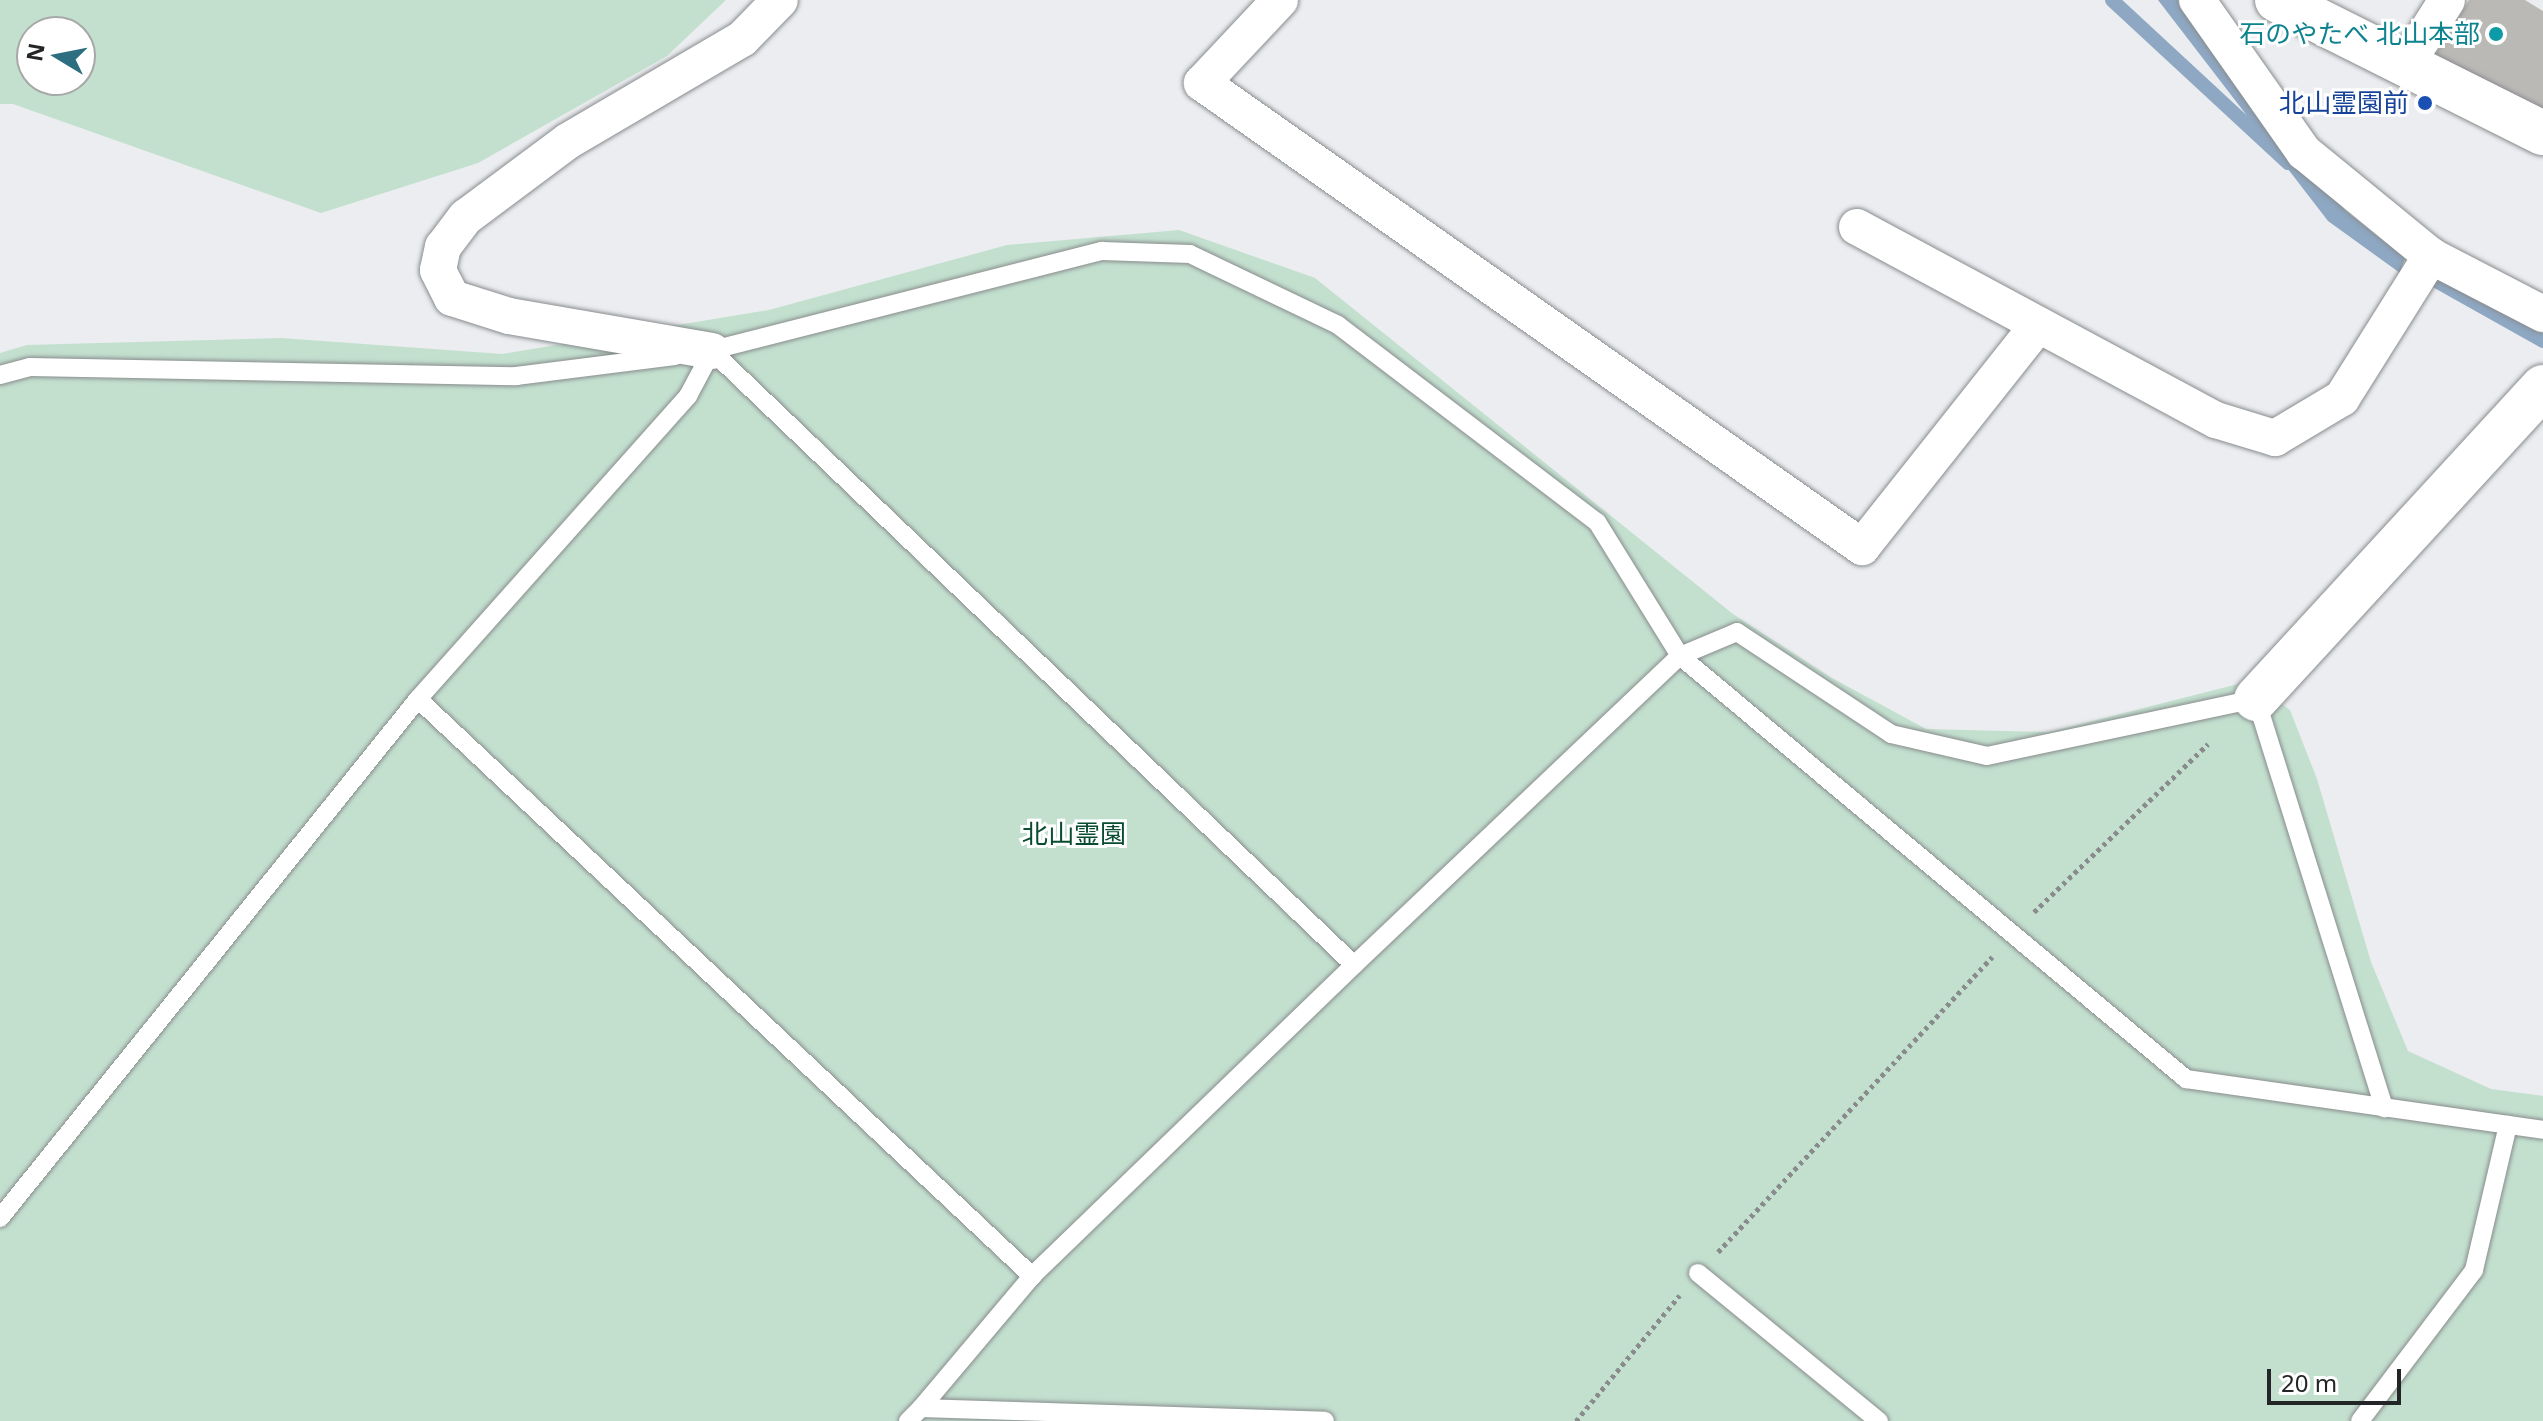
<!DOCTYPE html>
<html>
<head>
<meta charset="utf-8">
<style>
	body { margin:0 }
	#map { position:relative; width:2543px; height:1421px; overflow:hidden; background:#ebedf0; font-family:"Noto Sans","Noto Sans JP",sans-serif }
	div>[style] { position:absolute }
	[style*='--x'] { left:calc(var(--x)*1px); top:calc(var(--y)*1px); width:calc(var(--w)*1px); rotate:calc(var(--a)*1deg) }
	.green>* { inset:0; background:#c3e0cf }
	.water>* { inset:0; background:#8ea7c2 }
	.stream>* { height:14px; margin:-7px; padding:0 7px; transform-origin:7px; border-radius:7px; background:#8ea7c2 }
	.building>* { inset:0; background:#bbb9b6 }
	.path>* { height:5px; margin-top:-2.5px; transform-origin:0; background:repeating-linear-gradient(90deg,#898b8d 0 4px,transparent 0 8px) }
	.roads { filter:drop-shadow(0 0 2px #898c8e) drop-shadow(0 0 2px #898c8e) }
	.service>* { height:18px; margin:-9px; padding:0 9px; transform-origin:9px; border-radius:9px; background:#fff }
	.minor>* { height:36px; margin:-18px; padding:0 18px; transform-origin:18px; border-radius:18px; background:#fff }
	.tertiary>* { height:44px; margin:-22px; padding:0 22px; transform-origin:22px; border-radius:22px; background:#fff }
	.dots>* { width:22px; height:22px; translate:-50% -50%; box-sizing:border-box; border:4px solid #fff; border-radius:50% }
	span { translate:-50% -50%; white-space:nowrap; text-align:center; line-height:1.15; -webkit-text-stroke:6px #fff; paint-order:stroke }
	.culture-label { font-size:26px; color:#0d838f }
	.right { translate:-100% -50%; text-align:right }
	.transit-label { font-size:26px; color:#164399 }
	.park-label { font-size:26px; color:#094c31 }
	.north { position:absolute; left:16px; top:16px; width:80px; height:80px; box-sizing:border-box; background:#fff; border:2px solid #a7a8a8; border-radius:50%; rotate:280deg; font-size:22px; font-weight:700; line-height:32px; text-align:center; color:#242526 }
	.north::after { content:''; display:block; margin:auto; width:28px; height:36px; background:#2d6f81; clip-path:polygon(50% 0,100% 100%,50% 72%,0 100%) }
	.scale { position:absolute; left:2267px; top:1369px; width:134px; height:36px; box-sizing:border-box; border:4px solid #242526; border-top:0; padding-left:10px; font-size:24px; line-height:28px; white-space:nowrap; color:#242526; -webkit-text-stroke:6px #fff; paint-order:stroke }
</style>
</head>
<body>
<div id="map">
	<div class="green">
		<i style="clip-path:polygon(evenodd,0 0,726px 0,667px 56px,478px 163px,321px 213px,13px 104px,0 104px,0 0,80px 32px,80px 80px,32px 80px,32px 32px,80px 32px)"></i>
		<i style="clip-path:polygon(1179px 230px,1315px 278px,1733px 614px,1832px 678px,1926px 729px,2049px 732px,2250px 681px,2290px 710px,2317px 779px,2371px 962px,2408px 1051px,2491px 1089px,2543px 1096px,2543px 1421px,0 1421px,0 353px,27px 345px,281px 338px,502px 354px,769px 310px,1007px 245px)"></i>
	</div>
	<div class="water">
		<i style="clip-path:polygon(2158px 0,2180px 0,2345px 210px,2405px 258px,2400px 273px,2328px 221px)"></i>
	</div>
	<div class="stream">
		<i style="--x:2112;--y:0;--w:240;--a:42.8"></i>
		<i style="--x:2420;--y:272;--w:141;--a:29.3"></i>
	</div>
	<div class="building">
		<i style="clip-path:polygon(2469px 0,2525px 0,2543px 11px,2543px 114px,2434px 57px)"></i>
	</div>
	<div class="path">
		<i style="--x:2034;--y:912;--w:242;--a:-44"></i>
		<i style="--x:1718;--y:1252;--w:403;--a:-47.1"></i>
		<i style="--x:1576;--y:1421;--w:163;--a:-50.5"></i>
	</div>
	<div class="roads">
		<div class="service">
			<i style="--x:712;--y:351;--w:888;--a:43.72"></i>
			<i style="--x:705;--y:352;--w:410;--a:-14.3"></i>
			<i style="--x:1102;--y:251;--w:88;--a:2"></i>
			<i style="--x:1190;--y:254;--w:164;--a:25.6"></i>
			<i style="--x:1338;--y:325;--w:325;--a:37.3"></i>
			<i style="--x:1597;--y:522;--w:158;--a:58.2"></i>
			<i style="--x:1680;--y:656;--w:660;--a:39.89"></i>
			<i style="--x:2186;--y:1079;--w:361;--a:8.1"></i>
			<i style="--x:0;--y:375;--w:31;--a:-15"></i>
			<i style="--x:30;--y:367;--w:486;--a:1.1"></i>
			<i style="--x:516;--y:376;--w:160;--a:-7.2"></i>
			<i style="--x:418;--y:699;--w:843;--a:43.22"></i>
			<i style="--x:0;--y:1218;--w:666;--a:-51.15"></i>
			<i style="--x:418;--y:699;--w:406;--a:-48.3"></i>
			<i style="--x:688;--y:396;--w:51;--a:-61.9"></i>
			<i style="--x:1698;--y:1273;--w:234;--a:39.3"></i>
			<i style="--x:921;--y:1408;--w:172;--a:-49.9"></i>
			<i style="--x:1032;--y:1276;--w:448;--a:-44"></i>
			<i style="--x:1354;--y:965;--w:449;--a:-43.5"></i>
			<i style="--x:1680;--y:656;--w:62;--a:-22.8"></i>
			<i style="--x:1737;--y:632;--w:185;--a:33.5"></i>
			<i style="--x:1891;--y:734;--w:98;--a:12.9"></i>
			<i style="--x:1987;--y:756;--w:275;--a:-12"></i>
			<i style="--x:2256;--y:699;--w:429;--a:72.6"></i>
			<i style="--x:908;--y:1421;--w:18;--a:-45"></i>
			<i style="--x:921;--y:1408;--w:404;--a:1.8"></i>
			<i style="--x:2360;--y:1421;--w:189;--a:-52.9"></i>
			<i style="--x:2474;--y:1270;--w:149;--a:-76.8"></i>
		</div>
		<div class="minor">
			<i style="--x:1280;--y:0;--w:114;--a:133.2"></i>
			<i style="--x:1202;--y:83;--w:807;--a:35.11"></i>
			<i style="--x:1862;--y:547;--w:283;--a:-51.6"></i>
			<i style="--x:2197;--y:0;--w:186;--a:54.9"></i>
			<i style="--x:2304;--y:152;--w:164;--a:39.3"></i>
			<i style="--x:2431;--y:256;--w:126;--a:27.4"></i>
			<i style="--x:2405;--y:66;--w:78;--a:-57.5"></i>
			<i style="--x:1857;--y:227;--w:408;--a:28.3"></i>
			<i style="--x:2216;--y:420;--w:62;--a:17"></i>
			<i style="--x:2275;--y:438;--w:78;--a:-30.8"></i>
			<i style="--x:2342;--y:398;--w:168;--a:-57.9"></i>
			<i style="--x:712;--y:351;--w:206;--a:-170.2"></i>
			<i style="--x:509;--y:316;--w:60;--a:-162.5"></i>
			<i style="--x:452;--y:298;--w:31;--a:-117"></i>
			<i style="--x:438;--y:270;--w:24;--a:-78"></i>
			<i style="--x:443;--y:247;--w:38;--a:-53"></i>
			<i style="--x:466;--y:217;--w:127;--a:-36.7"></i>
			<i style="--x:568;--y:141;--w:202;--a:-30.4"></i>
			<i style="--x:742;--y:39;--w:54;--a:-45.7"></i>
		</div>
		<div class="tertiary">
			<i style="--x:2277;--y:0;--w:297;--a:26.6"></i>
			<i style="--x:2256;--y:699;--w:424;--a:-47.4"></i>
		</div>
	</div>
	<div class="dots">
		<i style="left:2496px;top:34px;background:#0f9aa8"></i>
		<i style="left:2425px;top:103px;background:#1a4fb4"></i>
	</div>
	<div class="culture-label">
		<span class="right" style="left:2480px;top:34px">石のやたべ 北山本部</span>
	</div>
	<div class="transit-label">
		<span class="right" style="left:2409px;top:103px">北山霊園前</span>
	</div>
	<div class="park-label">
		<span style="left:1074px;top:834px">北山霊園</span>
	</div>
	<div class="north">N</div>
	<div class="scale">20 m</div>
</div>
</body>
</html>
